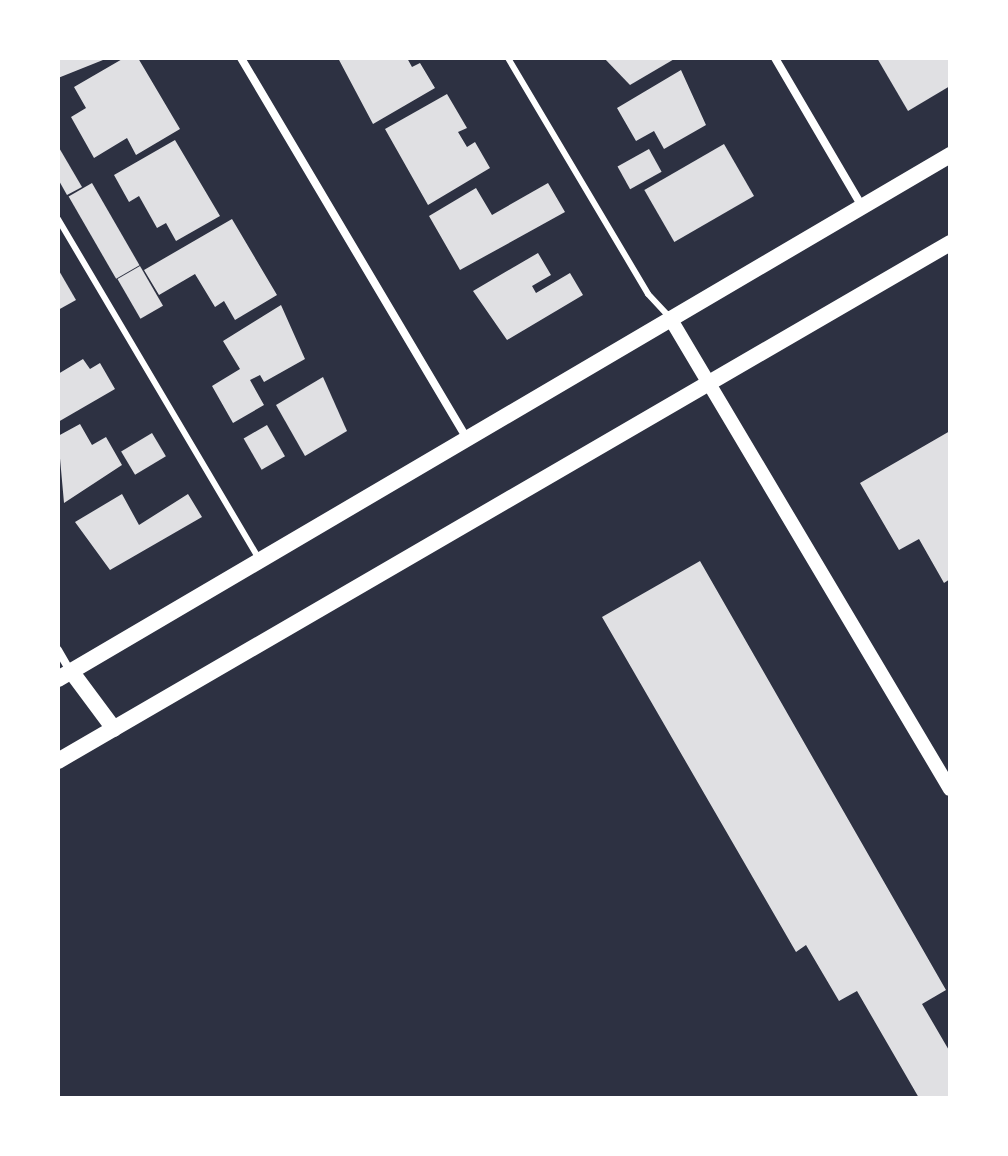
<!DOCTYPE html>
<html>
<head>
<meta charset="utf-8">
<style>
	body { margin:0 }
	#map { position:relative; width:1008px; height:1156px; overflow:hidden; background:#2d3142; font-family:"Roboto Serif",serif }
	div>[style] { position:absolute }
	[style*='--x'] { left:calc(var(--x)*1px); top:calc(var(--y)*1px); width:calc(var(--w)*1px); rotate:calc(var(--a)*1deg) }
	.building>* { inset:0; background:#e0e0e3; transform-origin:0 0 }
	.service>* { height:6px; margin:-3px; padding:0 3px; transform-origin:3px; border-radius:3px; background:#fff }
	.minor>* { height:8px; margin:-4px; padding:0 4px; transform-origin:4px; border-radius:4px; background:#fff }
	.tertiary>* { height:14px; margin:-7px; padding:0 7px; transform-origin:7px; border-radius:7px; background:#fff }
	.secondary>* { height:16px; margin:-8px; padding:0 8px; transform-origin:8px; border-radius:8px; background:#fff }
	span { translate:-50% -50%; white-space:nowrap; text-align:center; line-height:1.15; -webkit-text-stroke:6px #fff; paint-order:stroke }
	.frame { position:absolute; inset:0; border:60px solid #fff; pointer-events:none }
</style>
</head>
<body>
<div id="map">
	<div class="building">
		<i style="clip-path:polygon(58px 58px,108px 58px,58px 78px)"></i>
		<i style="clip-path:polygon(124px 58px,138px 58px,180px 129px,136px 155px,127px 138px,94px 158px,71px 117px,86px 108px,74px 87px)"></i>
		<i style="clip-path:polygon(338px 58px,407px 58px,412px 67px,420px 63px,435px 88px,373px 124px)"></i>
		<i style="clip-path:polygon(604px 58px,676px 58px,630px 85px)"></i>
		<i style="clip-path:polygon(877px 58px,950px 58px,950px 86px,908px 111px)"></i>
		<i style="clip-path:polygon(681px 70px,706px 125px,664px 149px,654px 131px,636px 141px,617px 108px)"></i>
		<i style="clip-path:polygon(447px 94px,467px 128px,458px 132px,467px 147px,475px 142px,490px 168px,428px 205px,385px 129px)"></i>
		<i style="clip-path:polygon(175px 140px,220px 216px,176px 241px,166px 223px,157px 228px,139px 196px,129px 202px,114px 175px)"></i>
		<i style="left:724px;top:144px;width:60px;height:92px;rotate:60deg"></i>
		<i style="clip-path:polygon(58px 146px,82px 187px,67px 195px,58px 179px)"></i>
		<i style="left:649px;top:149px;width:26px;height:36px;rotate:61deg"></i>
		<i style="left:92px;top:183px;width:95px;height:27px;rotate:60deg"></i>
		<i style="clip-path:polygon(548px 183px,565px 212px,460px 270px,429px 216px,476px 188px,492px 215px)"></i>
		<i style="clip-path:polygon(232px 219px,277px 295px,235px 320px,224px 301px,215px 307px,195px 274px,159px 295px,144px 270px)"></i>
		<i style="clip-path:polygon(538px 253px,551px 275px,532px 286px,536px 293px,570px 273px,583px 295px,507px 340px,473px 291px)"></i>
		<i style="left:140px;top:266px;width:46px;height:26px;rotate:60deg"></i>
		<i style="clip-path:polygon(58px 269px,76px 300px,58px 310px)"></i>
		<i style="clip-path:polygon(281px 305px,305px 359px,264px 382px,260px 375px,250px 380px,264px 405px,233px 423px,212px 386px,240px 369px,223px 341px)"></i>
		<i style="clip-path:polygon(83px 359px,90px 369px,100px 363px,115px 389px,58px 422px,58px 374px)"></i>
		<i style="clip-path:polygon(323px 377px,347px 431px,305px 456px,276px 405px)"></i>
		<i style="clip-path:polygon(80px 424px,92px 445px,106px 437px,122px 465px,64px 503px,58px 436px)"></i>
		<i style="left:267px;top:425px;width:36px;height:27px;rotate:60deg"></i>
		<i style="clip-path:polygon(950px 431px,950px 579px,944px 583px,919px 539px,899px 550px,860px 483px)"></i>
		<i style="left:152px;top:433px;width:27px;height:36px;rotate:59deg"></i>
		<i style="clip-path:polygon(122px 494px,139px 525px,188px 494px,202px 517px,110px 570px,75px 522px)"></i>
		<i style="clip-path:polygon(700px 561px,946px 990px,922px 1004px,950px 1052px,950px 1098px,919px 1098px,857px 991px,839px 1001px,806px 945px,796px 952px,602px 617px)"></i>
	</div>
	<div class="service">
		<i style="--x:508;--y:58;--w:274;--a:59.3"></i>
		<i style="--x:648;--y:294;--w:33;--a:47"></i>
		<i style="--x:58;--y:219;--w:395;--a:59.4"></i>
	</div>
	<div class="minor">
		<i style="--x:241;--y:58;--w:439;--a:59.3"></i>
		<i style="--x:775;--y:58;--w:172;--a:59.6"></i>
		<i style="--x:58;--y:650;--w:24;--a:60"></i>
	</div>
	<div class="tertiary">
		<i style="--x:670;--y:318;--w:548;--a:59.27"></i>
	</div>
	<div class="secondary">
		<i style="--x:71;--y:671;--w:72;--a:53.4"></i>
		<i style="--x:58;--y:679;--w:1035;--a:-30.43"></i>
		<i style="--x:58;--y:761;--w:1031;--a:-30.14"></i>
	</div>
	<div class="frame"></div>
</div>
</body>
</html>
